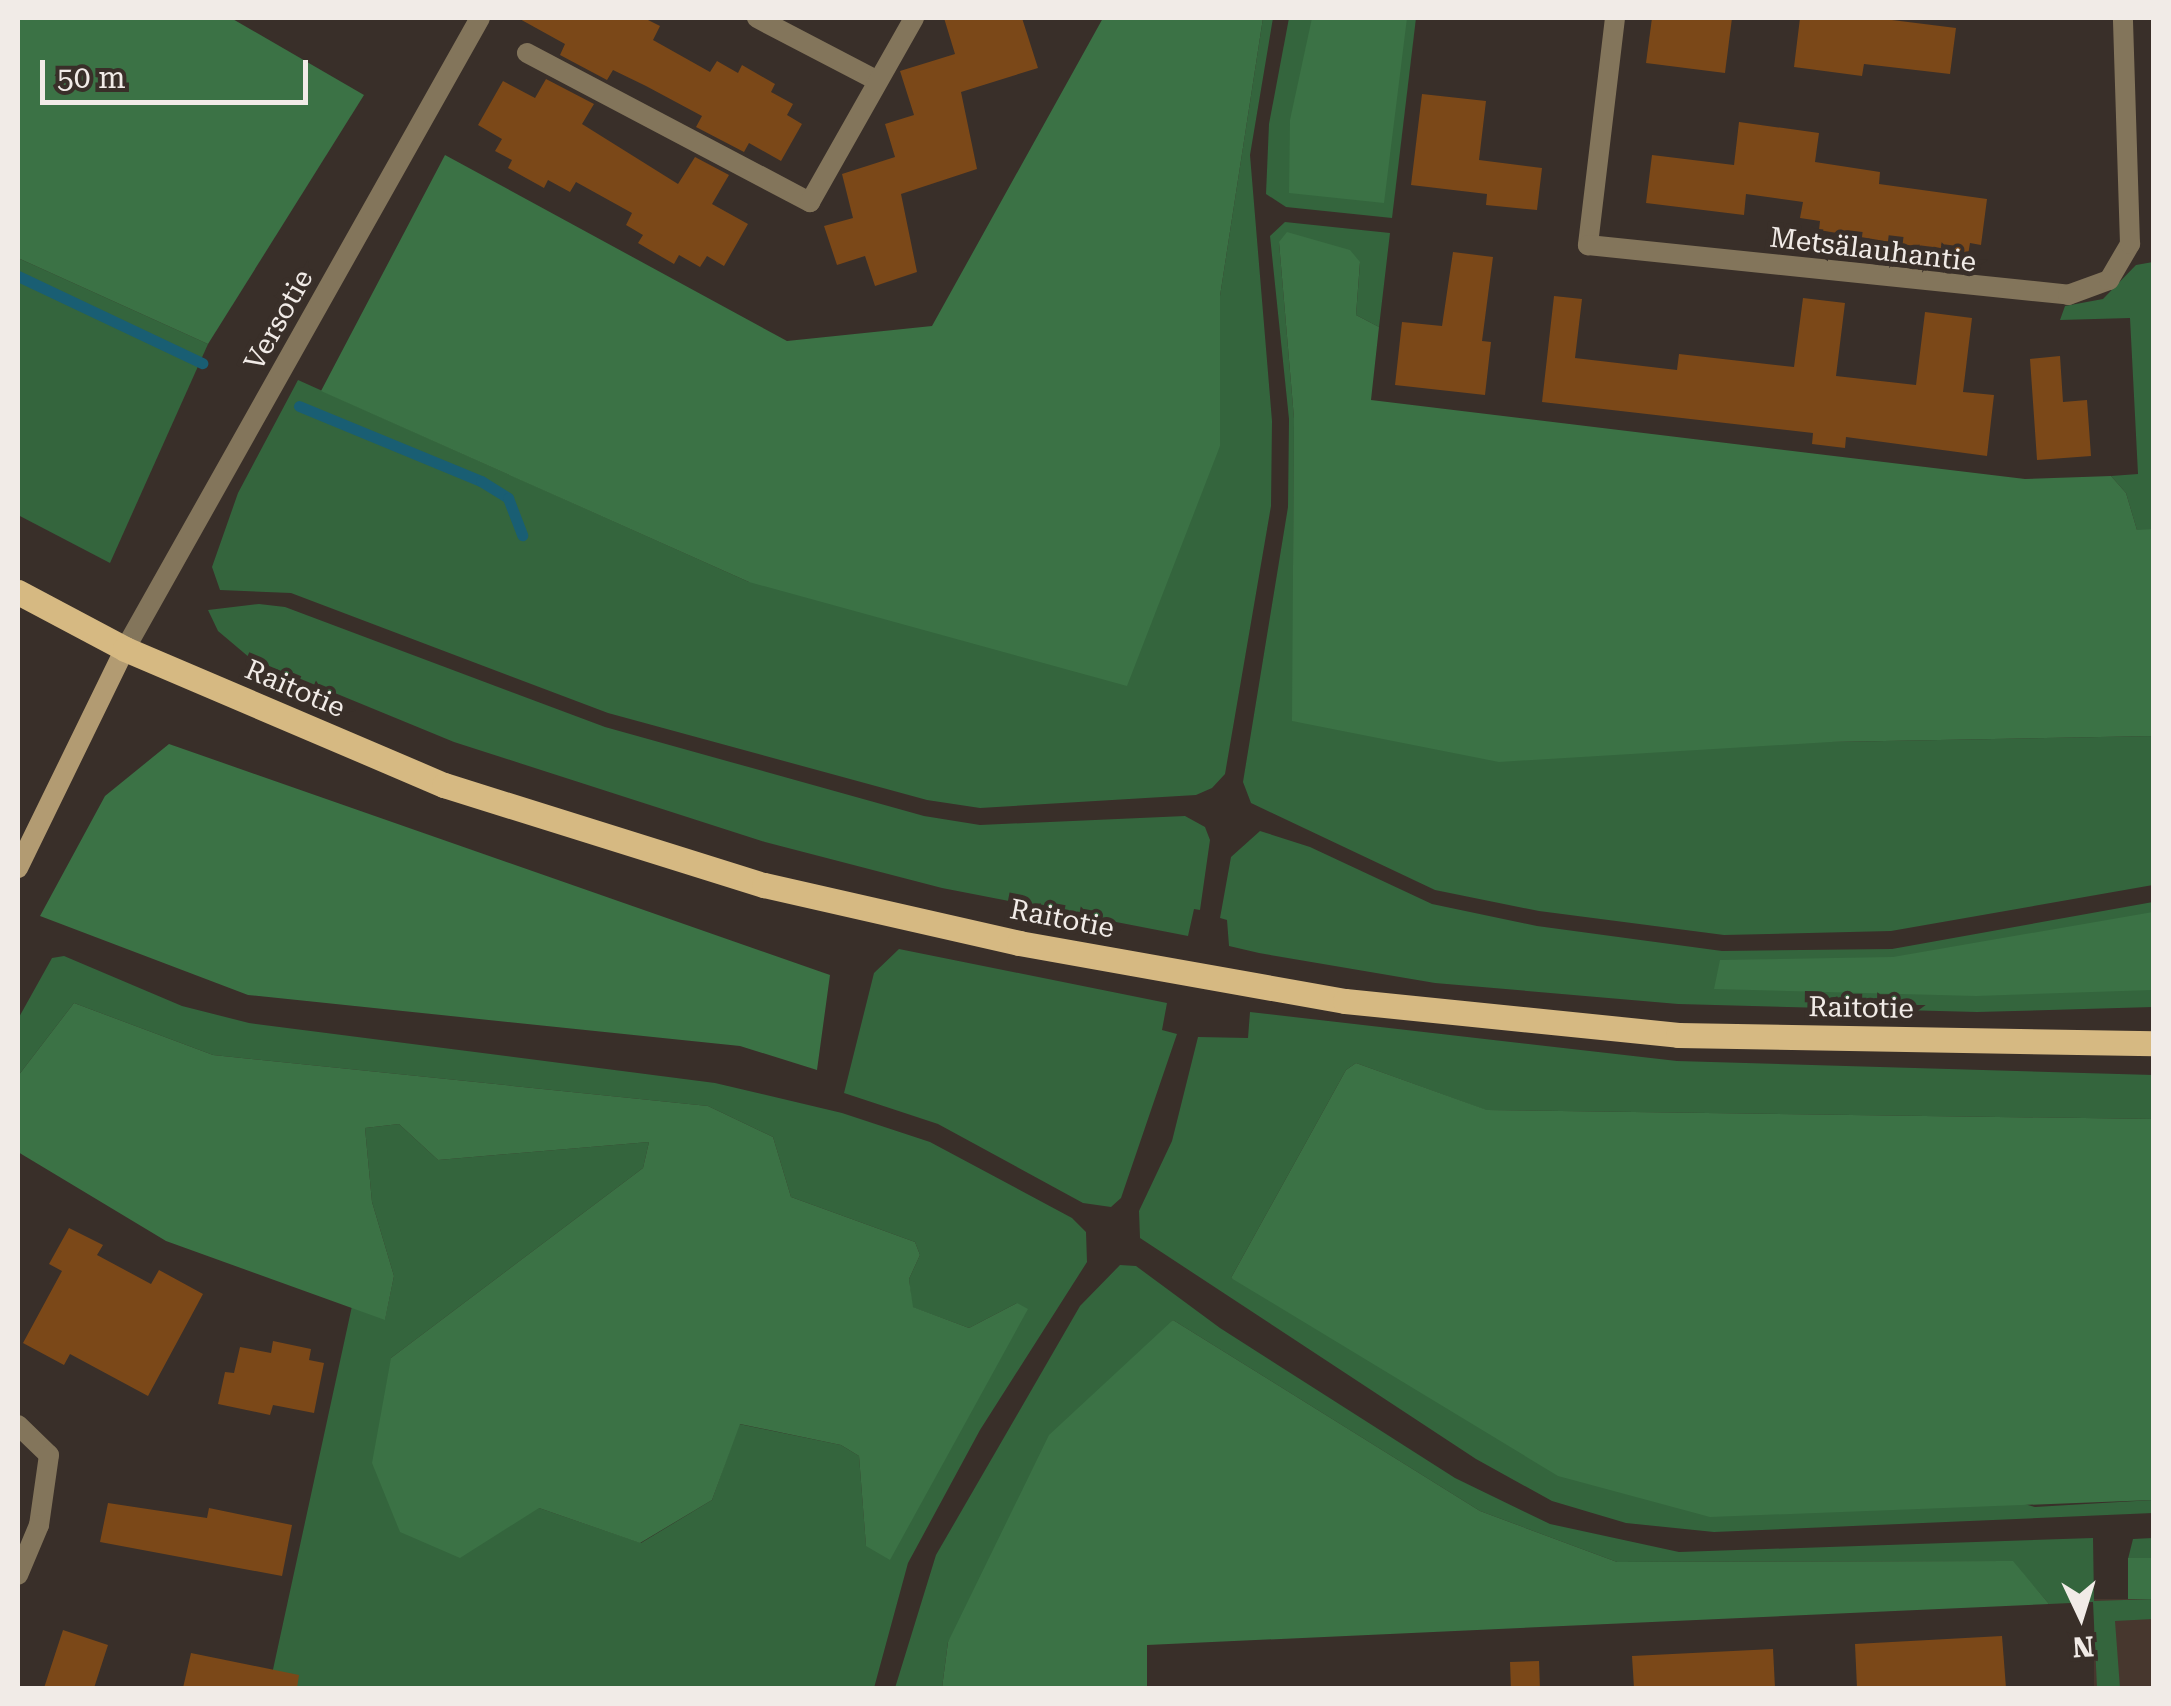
<!DOCTYPE html>
<html>
<head>
<meta charset="utf-8">
<style>
	body { margin:0 }
	#map { position:relative; width:2171px; height:1706px; overflow:hidden; background:#392f29; font-family:"Roboto Serif",serif }
	div>[style] { position:absolute }
	[style*='--x'] { left:calc(var(--x)*1px); top:calc(var(--y)*1px); width:calc(var(--w)*1px); rotate:calc(var(--a)*1deg) }
	.built>* { inset:0; background:#47372e; transform-origin:0 0 }
	.green>* { inset:0; background:#34653d }
	.forest>* { inset:0; background:#3b7245; transform-origin:0 0 }
	.stream>* { height:11px; margin:-5.5px; padding:0 5.5px; transform-origin:5.5px; border-radius:5.5px; background:#195e73 }
	.building>* { inset:0; background:#7b4818; transform-origin:0 0 }
	.street>* { height:20px; margin:-10px; padding:0 10px; transform-origin:10px; border-radius:10px; background:#83755b }
	.secondary>* { height:20px; margin:-10px; padding:0 10px; transform-origin:10px; border-radius:10px; background:#b29b72 }
	.primary>* { height:25px; margin:-12.5px; padding:0 12.5px; transform-origin:12.5px; border-radius:12.5px; background:#d6b982 }
	span { translate:-50% -50%; white-space:nowrap; text-align:center; line-height:1.15; -webkit-text-stroke:10px #392f29; paint-order:stroke }
	.street-label { font-size:28px; color:#f1ebe7 }
	.frame { position:absolute; inset:0; border:20px solid #f1ebe7; pointer-events:none }
	.north { position:absolute; left:2031px; top:1566px; width:100px; height:100px; -webkit-text-stroke:8px #392f29; paint-order:stroke; rotate:176deg; font-size:28px; font-weight:700; line-height:40px; text-align:center; color:#f1ebe7 }
	.north::after { content:''; display:block; margin:auto; width:35px; height:45px; background:#f1ebe7; clip-path:polygon(50% 0,100% 100%,50% 72%,0 100%) }
	.scale { position:absolute; left:40px; top:60px; width:268px; height:45px; box-sizing:border-box; border:5px solid #f1ebe7; border-top:0; padding-left:12px; font-size:30px; line-height:35px; white-space:nowrap; color:#f1ebe7; -webkit-text-stroke:8px #392f29; paint-order:stroke }
</style>
</head>
<body>
<div id="map">
	<div class="built">
		<i style="left:2153px;top:1599px;width:89px;height:59px;rotate:90deg"></i>
	</div>
	<div class="green">
		<i style="clip-path:polygon(1263px 18px,1273px 18px,1250px 155px,1272px 421px,1271px 506px,1225px 774px,1212px 788px,1196px 795px,980px 808px,927px 800px,608px 713px,291px 593px,220px 590px,212px 567px,238px 493px,298px 380px,749px 582px,1220px 446px,1220px 296px)"></i>
		<i style="clip-path:polygon(1289px 18px,1416px 18px,1392px 218px,1286px 207px,1266px 194px,1269px 124px)"></i>
		<i style="clip-path:polygon(1285px 222px,1390px 233px,1379px 327px,1356px 315px,1360px 263px,1279px 242px,1294px 418px,1293px 721px,1830px 742px,2153px 736px,2153px 885px,1891px 931px,1724px 935px,1539px 911px,1435px 890px,1251px 803px,1243px 782px,1288px 507px,1289px 419px,1270px 236px)"></i>
		<i style="clip-path:polygon(18px 258px,208px 344px,110px 563px,18px 515px)"></i>
		<i style="clip-path:polygon(2153px 262px,2154px 529px,2149px 533px,2137px 530px,2126px 493px,2111px 476px,2138px 474px,2130px 318px,2060px 320px,2065px 306px,2103px 299px,2136px 265px)"></i>
		<i style="clip-path:polygon(259px 604px,285px 607px,605px 727px,924px 816px,980px 825px,1185px 816px,1205px 827px,1210px 840px,1200px 910px,1194px 909px,1188px 936px,942px 888px,765px 842px,454px 742px,250px 658px,218px 631px,208px 610px)"></i>
		<i style="clip-path:polygon(1260px 831px,1310px 847px,1432px 904px,1537px 926px,1722px 951px,1892px 949px,2153px 902px,2153px 1007px,1977px 1012px,1678px 1004px,1435px 983px,1259px 953px,1229px 946px,1227px 920px,1220px 918px,1231px 857px)"></i>
		<i style="clip-path:polygon(899px 949px,1167px 1003px,1162px 1030px,1177px 1034px,1121px 1198px,1111px 1207px,1083px 1203px,938px 1124px,844px 1093px,874px 973px)"></i>
		<i style="clip-path:polygon(64px 956px,182px 1006px,249px 1023px,715px 1083px,842px 1113px,930px 1142px,1072px 1218px,1086px 1232px,1087px 1262px,980px 1430px,908px 1563px,874px 1688px,269px 1688px,352px 1306px,385px 1319px,394px 1276px,372px 1202px,365px 1128px,399px 1124px,438px 1160px,649px 1142px,643px 1168px,391px 1358px,539px 1508px,641px 1543px,712px 1500px,739px 1424px,841px 1445px,859px 1456px,866px 1545px,1017px 1303px,969px 1328px,912px 1307px,909px 1279px,920px 1255px,915px 1242px,791px 1197px,773px 1137px,708px 1106px,213px 1055px,74px 1003px,18px 1076px,18px 1019px,52px 958px)"></i>
		<i style="clip-path:polygon(1250px 1012px,1677px 1061px,2153px 1075px,2153px 1119px,1486px 1110px,1356px 1063px,1346px 1070px,1231px 1278px,2035px 1507px,2153px 1500px,2153px 1513px,1714px 1532px,1626px 1523px,1552px 1501px,1476px 1459px,1140px 1238px,1139px 1211px,1172px 1141px,1198px 1037px,1248px 1038px)"></i>
		<i style="clip-path:polygon(1120px 1265px,1136px 1266px,1220px 1328px,1455px 1478px,1550px 1524px,1679px 1552px,2093px 1538px,2094px 1601px,2153px 1599px,2153px 1619px,2115px 1621px,2120px 1688px,2097px 1688px,2093px 1602px,2049px 1604px,2012px 1561px,1617px 1562px,1480px 1511px,1173px 1320px,948px 1642px,942px 1688px,895px 1688px,936px 1555px,1080px 1306px)"></i>
		<i style="clip-path:polygon(2153px 1538px,2153px 1558px,2128px 1559px,2133px 1539px)"></i>
	</div>
	<div class="forest">
		<i style="clip-path:polygon(18px 18px,231px 18px,364px 95px,208px 344px,18px 258px)"></i>
		<i style="clip-path:polygon(1103px 18px,1263px 18px,1220px 296px,1220px 446px,1127px 686px,749px 582px,321px 391px,445px 155px,787px 341px,932px 326px)"></i>
		<i style="clip-path:polygon(1312px 18px,1407px 18px,1384px 203px,1289px 193px,1290px 120px)"></i>
		<i style="clip-path:polygon(1287px 232px,1350px 250px,1360px 262px,1356px 315px,1379px 327px,1371px 400px,2025px 479px,2111px 476px,2126px 493px,2137px 530px,2153px 529px,2153px 736px,1830px 742px,1499px 762px,1292px 721px,1294px 418px,1279px 242px)"></i>
		<i style="clip-path:polygon(169px 744px,830px 975px,817px 1070px,740px 1046px,248px 995px,40px 916px,105px 796px)"></i>
		<i style="clip-path:polygon(2153px 912px,2153px 990px,1976px 996px,1714px 989px,1720px 960px,1893px 957px)"></i>
		<i style="clip-path:polygon(74px 1003px,213px 1055px,708px 1106px,773px 1137px,791px 1197px,915px 1242px,920px 1255px,909px 1279px,913px 1307px,969px 1328px,1017px 1303px,1028px 1309px,890px 1560px,866px 1546px,859px 1456px,841px 1445px,740px 1424px,712px 1500px,640px 1543px,539px 1508px,460px 1558px,400px 1532px,372px 1463px,391px 1358px,643px 1168px,649px 1142px,438px 1160px,399px 1124px,365px 1128px,372px 1202px,394px 1276px,385px 1320px,166px 1241px,18px 1152px,18px 1076px)"></i>
		<i style="clip-path:polygon(1356px 1063px,1487px 1110px,2153px 1119px,2153px 1500px,1710px 1517px,1558px 1476px,1231px 1278px,1346px 1070px)"></i>
		<i style="clip-path:polygon(1173px 1320px,1480px 1511px,1617px 1562px,2013px 1561px,2049px 1604px,1147px 1645px,1147px 1688px,942px 1688px,948px 1642px,1049px 1435px)"></i>
		<i style="left:2153px;top:1558px;width:41px;height:25px;rotate:90deg"></i>
	</div>
	<div class="stream">
		<i style="--x:18;--y:276;--w:204;--a:25.3"></i>
		<i style="--x:299;--y:406;--w:197;--a:22.4"></i>
		<i style="--x:481;--y:481;--w:32;--a:32"></i>
		<i style="--x:508;--y:498;--w:40;--a:69"></i>
	</div>
	<div class="building">
		<i style="clip-path:polygon(518px 18px,644px 18px,660px 26px,653px 40px,710px 72px,717px 61px,738px 73px,742px 65px,775px 84px,771px 92px,793px 104px,787px 115px,802px 124px,781px 161px,749px 143px,744px 152px,696px 127px,702px 116px,646px 86px,613px 70px,607px 80px,560px 55px,565px 44px)"></i>
		<i style="clip-path:polygon(944px 18px,1022px 18px,1038px 68px,961px 92px,977px 169px,901px 194px,917px 272px,875px 286px,865px 256px,837px 265px,824px 226px,853px 218px,842px 174px,895px 157px,885px 124px,914px 115px,900px 71px,955px 54px)"></i>
		<i style="clip-path:polygon(1652px 18px,1732px 18px,1725px 73px,1646px 63px)"></i>
		<i style="clip-path:polygon(1800px 18px,1876px 18px,1956px 28px,1950px 74px,1864px 64px,1862px 76px,1794px 67px)"></i>
		<i style="clip-path:polygon(546px 79px,594px 104px,582px 124px,678px 184px,695px 157px,729px 175px,712px 204px,748px 224px,724px 266px,707px 256px,700px 267px,679px 255px,674px 264px,638px 243px,643px 235px,626px 225px,632px 213px,576px 182px,570px 192px,548px 180px,544px 188px,508px 168px,512px 160px,495px 151px,502px 139px,478px 125px,503px 81px,535px 98px)"></i>
		<i style="clip-path:polygon(1422px 94px,1486px 101px,1479px 160px,1542px 168px,1537px 210px,1486px 205px,1487px 194px,1411px 185px)"></i>
		<i style="clip-path:polygon(1739px 122px,1819px 133px,1815px 162px,1880px 172px,1879px 184px,1987px 199px,1981px 245px,1970px 243px,1968px 255px,1819px 230px,1820px 221px,1800px 218px,1803px 202px,1746px 194px,1744px 215px,1646px 203px,1652px 155px,1734px 165px)"></i>
		<i style="clip-path:polygon(1453px 252px,1493px 257px,1482px 341px,1491px 342px,1485px 395px,1395px 385px,1402px 322px,1442px 326px)"></i>
		<i style="clip-path:polygon(1554px 296px,1582px 299px,1575px 358px,1677px 370px,1679px 354px,1794px 367px,1803px 298px,1845px 303px,1836px 376px,1916px 385px,1925px 312px,1972px 318px,1963px 392px,1994px 395px,1987px 456px,1846px 437px,1845px 448px,1812px 444px,1813px 433px,1542px 402px)"></i>
		<i style="clip-path:polygon(2060px 356px,2063px 402px,2087px 400px,2091px 456px,2037px 460px,2030px 359px)"></i>
		<i style="clip-path:polygon(69px 1228px,103px 1245px,97px 1255px,151px 1284px,159px 1270px,203px 1294px,148px 1396px,70px 1354px,64px 1365px,23px 1343px,62px 1271px,49px 1264px)"></i>
		<i style="clip-path:polygon(273px 1341px,311px 1349px,309px 1360px,324px 1363px,314px 1413px,273px 1405px,270px 1415px,218px 1404px,225px 1372px,234px 1373px,240px 1347px,271px 1353px)"></i>
		<i style="clip-path:polygon(108px 1503px,207px 1518px,209px 1508px,292px 1525px,282px 1576px,100px 1542px)"></i>
		<i style="clip-path:polygon(63px 1630px,108px 1645px,94px 1688px,44px 1688px)"></i>
		<i style="clip-path:polygon(2002px 1636px,2006px 1688px,1857px 1688px,1855px 1644px)"></i>
		<i style="clip-path:polygon(1773px 1649px,1775px 1688px,1634px 1688px,1632px 1656px)"></i>
		<i style="clip-path:polygon(191px 1653px,299px 1675px,297px 1688px,183px 1688px)"></i>
		<i style="left:1539px;top:1661px;width:27px;height:29px;rotate:88deg"></i>
	</div>
	<div class="street">
		<i style="--x:757;--y:18;--w:136;--a:27.5"></i>
		<i style="--x:1615;--y:18;--w:229;--a:96.8"></i>
		<i style="--x:1588;--y:245;--w:483;--a:5.9"></i>
		<i style="--x:2068;--y:295;--w:44;--a:-20.1"></i>
		<i style="--x:2109;--y:280;--w:42;--a:-59.7"></i>
		<i style="--x:2130;--y:244;--w:226;--a:-91.8"></i>
		<i style="--x:527;--y:53;--w:320;--a:27.8"></i>
		<i style="--x:810;--y:202;--w:211;--a:-60.5"></i>
		<i style="--x:125;--y:649;--w:724;--a:-60.64"></i>
		<i style="--x:18;--y:1425;--w:43;--a:44.1"></i>
		<i style="--x:49;--y:1455;--w:71;--a:98.1"></i>
		<i style="--x:39;--y:1525;--w:54;--a:112.8"></i>
	</div>
	<div class="secondary">
		<i style="--x:18;--y:868;--w:244;--a:-64"></i>
	</div>
	<div class="primary">
		<i style="--x:18;--y:592;--w:121;--a:28"></i>
		<i style="--x:125;--y:649;--w:347;--a:23.1"></i>
		<i style="--x:444;--y:785;--w:335;--a:17.4"></i>
		<i style="--x:764;--y:885;--w:262;--a:12.8"></i>
		<i style="--x:1019;--y:943;--w:331;--a:10.1"></i>
		<i style="--x:1345;--y:1001;--w:335;--a:5.8"></i>
		<i style="--x:1678;--y:1035;--w:476;--a:1"></i>
	</div>
	<div class="street-label">
		<span style="left:1873px;top:250px;rotate:7deg">Metsälauhantie</span>
		<span style="left:279px;top:320px;rotate:-61deg">Versotie</span>
		<span style="left:295px;top:689px;rotate:23deg">Raitotie</span>
		<span style="left:1062px;top:919px;rotate:11deg">Raitotie</span>
		<span style="left:1861px;top:1008px;rotate:1deg">Raitotie</span>
	</div>
	<div class="frame"></div>
	<div class="north">N</div>
	<div class="scale">50 m</div>
</div>
</body>
</html>
